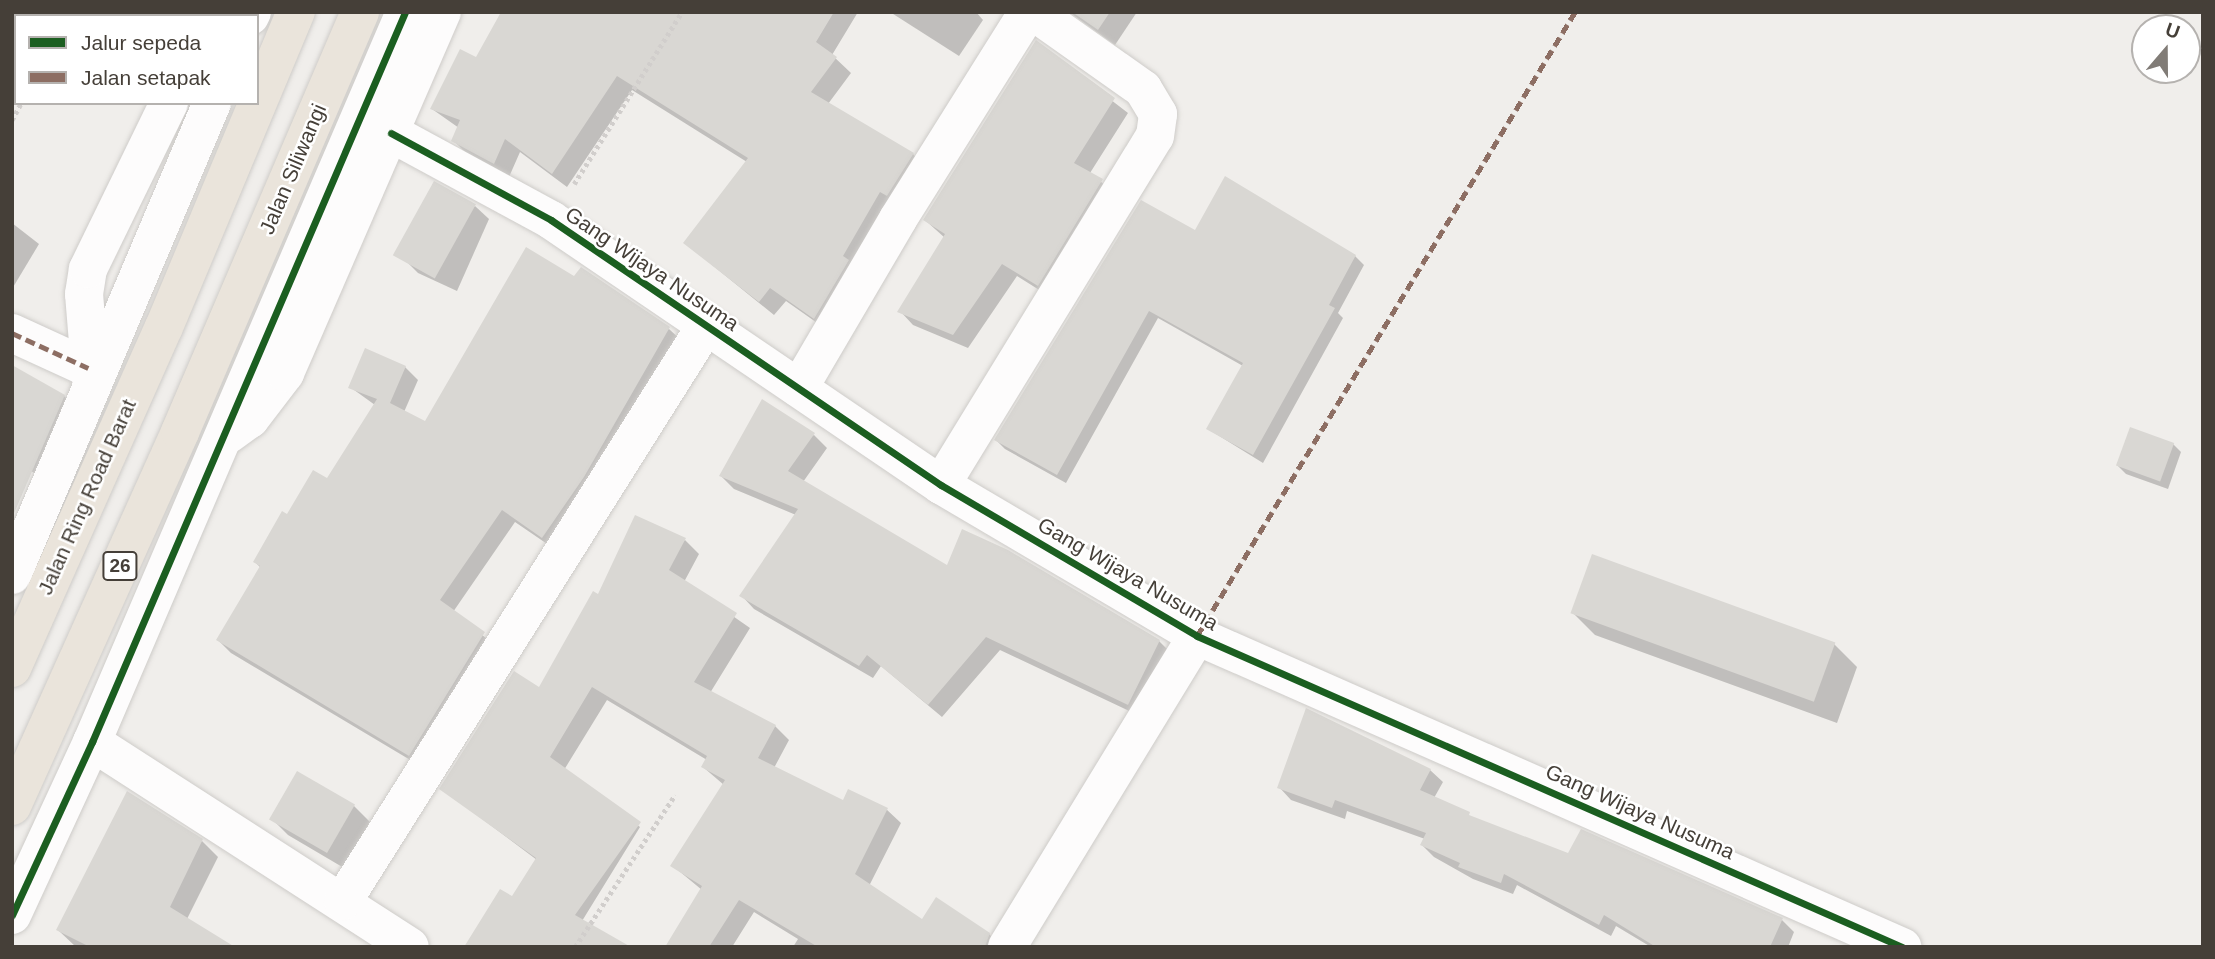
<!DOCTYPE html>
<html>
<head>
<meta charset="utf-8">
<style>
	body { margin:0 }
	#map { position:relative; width:2215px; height:959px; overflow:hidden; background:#f0eeeb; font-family:Arial,sans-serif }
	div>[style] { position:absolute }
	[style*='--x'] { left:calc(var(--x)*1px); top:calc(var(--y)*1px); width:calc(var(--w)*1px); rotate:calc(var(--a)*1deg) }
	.shadow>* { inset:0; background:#0003 }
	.building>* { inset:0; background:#d9d7d3; transform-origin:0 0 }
	.path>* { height:4.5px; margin-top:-2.25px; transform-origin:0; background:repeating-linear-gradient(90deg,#d1cecc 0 3.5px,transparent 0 7px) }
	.roads { filter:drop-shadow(0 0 2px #ceccc9) drop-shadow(0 0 2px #ceccc9) }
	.minor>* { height:38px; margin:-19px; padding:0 19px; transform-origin:19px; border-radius:19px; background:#fdfcfc }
	.highway>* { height:38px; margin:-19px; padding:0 19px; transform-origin:19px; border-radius:19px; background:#eae4db }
	.quiet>* { height:5px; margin-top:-2.5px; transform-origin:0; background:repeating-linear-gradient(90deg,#8d6e63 0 10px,transparent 0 15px) }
	.cycleway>* { height:7px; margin:-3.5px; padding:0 3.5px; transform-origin:3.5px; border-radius:3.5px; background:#1b5e20 }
	span { translate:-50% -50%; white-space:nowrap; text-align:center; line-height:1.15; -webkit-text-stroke:5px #fff; paint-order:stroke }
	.shield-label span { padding:2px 5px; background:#fff; border:2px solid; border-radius:5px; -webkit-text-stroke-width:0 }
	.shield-label { font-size:19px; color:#453f38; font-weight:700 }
	.street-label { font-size:21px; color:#453f38 }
	.frame { position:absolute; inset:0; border:14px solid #453f38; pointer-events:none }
	.legend { position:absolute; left:14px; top:14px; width:245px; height:91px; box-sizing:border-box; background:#fff; border:2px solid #b5b2af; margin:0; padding:9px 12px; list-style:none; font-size:21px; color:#453f38 }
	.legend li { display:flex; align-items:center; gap:14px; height:35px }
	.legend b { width:35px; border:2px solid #b5b2af }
	.north { position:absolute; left:2131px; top:14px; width:70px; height:70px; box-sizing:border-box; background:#fff; border:2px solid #b5b2af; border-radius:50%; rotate:20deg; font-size:19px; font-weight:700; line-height:28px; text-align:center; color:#453f38 }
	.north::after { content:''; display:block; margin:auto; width:24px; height:32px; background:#817c77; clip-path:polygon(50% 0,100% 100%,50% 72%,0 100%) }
</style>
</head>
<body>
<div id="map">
	<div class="shadow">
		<i style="clip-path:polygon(12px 12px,72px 12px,16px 16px,16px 67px)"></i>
		<i style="clip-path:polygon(90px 12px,180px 12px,179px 16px)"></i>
		<i style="clip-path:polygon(503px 12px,858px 12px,832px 55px,851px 73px,828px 104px,913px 154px,927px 169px,830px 332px,786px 301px,774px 315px,685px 243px,747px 162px,632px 90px,567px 187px,520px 152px,509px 177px,468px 155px,454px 141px,459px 128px,432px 109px,477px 59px)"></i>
		<i style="clip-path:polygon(890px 12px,976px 12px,983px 20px,959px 56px)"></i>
		<i style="clip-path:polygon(1069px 12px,1137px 12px,1115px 45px)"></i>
		<i style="clip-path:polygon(1037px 43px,1128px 113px,1090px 173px,1116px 194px,1052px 298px,1017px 276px,968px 348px,913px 325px,900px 311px,945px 238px,925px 220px)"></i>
		<i style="clip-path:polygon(475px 206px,489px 219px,457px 291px,418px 273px,405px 260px)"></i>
		<i style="clip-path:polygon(12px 223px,39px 244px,12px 289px)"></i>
		<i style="clip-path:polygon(1195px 232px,1355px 256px,1364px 265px,1338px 313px,1343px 318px,1263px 463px,1208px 429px,1243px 366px,1158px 318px,1066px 483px,1005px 449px,996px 440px)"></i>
		<i style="clip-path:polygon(669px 329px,682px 341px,556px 550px,515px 522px,453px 612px,496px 646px,422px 767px,231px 653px,218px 640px,261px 568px,255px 562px,287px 517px,327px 480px,375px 405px,350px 387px,405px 367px,418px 380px,404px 412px,426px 423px)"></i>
		<i style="clip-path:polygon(64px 396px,80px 412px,50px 482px,12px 460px)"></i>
		<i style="clip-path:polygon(814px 435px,827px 448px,803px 482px,948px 567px,1159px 641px,1172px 654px,1142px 717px,1000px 650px,942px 717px,881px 666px,873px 678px,754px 609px,741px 595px,796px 515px,734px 489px,721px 476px)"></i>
		<i style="clip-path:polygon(2173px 444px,2181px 452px,2168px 489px,2126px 474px,2118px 466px)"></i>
		<i style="clip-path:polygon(685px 540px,699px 554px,684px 582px,750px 628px,710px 693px,775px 726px,789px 740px,774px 768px,844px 802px,886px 809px,901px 823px,869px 886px,922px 921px,989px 934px,1002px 947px,793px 947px,798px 939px,754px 912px,732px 947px,668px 947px,702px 890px,673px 866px,724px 785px,703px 767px,707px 760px,607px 700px,564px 770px,640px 827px,566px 947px,512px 898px,537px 860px,442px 789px,540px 689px,599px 596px)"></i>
		<i style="clip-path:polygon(1572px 612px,1834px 644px,1857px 667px,1837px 723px,1595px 635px)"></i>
		<i style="clip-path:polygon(1307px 710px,1430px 770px,1443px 782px,1434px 798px,1476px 820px,1569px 855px,1782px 920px,1794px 932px,1788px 947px,1651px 947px,1616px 926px,1611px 936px,1517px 885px,1513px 894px,1473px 879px,1434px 857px,1422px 845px,1425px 839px,1347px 811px,1345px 819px,1291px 800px,1279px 787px)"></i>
		<i style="clip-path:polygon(354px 806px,370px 822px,344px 868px,288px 835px,272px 819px)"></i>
		<i style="clip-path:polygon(202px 841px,218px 857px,187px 919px,231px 947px,76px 947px,58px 930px)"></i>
	</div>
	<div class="building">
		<i style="clip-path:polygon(501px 12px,834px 12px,816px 42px,837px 57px,811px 92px,914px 153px,887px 196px,880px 192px,843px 256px,849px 260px,814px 319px,770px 288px,759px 302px,683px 243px,748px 158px,617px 76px,552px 174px,505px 139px,494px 164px,451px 141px,460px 120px,430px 109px,460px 49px,476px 57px)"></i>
		<i style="clip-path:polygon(1072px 12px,1110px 12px,1098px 30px)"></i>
		<i style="clip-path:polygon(1036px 40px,1115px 98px,1074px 163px,1103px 179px,1038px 286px,1002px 264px,953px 335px,897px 312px,945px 234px,923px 220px)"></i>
		<i style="clip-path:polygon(1225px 176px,1356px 255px,1329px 305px,1335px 308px,1253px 455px,1206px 429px,1243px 363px,1149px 311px,1057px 475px,994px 440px,1141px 200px,1195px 230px)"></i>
		<i style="left:434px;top:181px;width:48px;height:85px;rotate:29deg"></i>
		<i style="clip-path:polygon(526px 247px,574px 276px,581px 267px,670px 327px,584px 477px,542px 538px,502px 510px,440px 600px,485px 632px,409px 756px,216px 640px,260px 566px,253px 562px,282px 511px,287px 514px,313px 470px,327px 478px,377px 399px,348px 388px,365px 348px,406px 366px,390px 403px,425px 421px)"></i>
		<i style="clip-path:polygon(12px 365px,65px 395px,12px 518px)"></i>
		<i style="clip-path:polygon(762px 399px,815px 433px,788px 471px,947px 565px,962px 529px,1008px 550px,1160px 640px,1128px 705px,986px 637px,928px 705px,867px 655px,859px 666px,739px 596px,798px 509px,719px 476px)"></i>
		<i style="left:2130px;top:427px;width:47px;height:41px;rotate:20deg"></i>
		<i style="clip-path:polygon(635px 515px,686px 538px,669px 570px,737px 613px,694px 682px,776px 725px,758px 758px,843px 800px,848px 789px,888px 808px,855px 874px,922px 919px,936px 897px,990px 933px,985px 947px,818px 947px,739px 900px,709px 947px,665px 947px,702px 886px,670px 866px,725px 780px,701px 767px,707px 756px,592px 687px,550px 757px,641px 822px,575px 915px,631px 947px,464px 947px,500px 889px,512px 896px,536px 858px,439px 789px,514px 671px,539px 687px,593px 591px,598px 594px)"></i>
		<i style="left:1592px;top:554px;width:259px;height:63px;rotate:20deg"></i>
		<i style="clip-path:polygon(1306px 708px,1431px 769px,1420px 790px,1470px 812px,1469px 815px,1568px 853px,1581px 829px,1783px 918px,1770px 947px,1656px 947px,1604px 915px,1599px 925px,1504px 874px,1501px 883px,1458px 867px,1460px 863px,1420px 845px,1426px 833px,1335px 800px,1332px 808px,1277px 788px)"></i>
		<i style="left:297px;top:771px;width:67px;height:56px;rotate:30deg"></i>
		<i style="clip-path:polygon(127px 791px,203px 839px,170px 907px,235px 947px,90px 947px,56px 930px)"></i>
	</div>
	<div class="path">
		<i style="--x:12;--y:120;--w:19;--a:-62"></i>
		<i style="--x:574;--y:184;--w:203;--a:-57.9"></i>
		<i style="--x:575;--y:947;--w:182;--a:-56.7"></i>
	</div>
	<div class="roads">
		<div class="minor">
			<i style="--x:212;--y:16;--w:4;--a:-63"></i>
			<i style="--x:250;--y:16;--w:4;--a:-63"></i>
			<i style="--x:391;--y:133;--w:182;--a:28.5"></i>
			<i style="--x:551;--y:220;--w:472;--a:34.2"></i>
			<i style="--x:941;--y:485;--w:297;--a:30.5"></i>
			<i style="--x:1197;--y:636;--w:771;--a:23.8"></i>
			<i style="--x:12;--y:333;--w:84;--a:24.7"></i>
			<i style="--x:91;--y:379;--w:85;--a:-94.7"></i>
			<i style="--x:84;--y:294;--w:25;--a:-81"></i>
			<i style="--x:88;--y:269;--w:185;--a:-64"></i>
			<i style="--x:799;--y:388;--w:196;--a:-59.6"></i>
			<i style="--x:898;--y:219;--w:244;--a:-57.9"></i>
			<i style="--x:229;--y:434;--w:26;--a:-36"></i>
			<i style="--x:250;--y:419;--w:58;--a:-52.7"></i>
			<i style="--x:285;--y:373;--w:394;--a:-66.5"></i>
			<i style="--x:941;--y:485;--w:409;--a:-58.5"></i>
			<i style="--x:1155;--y:136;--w:22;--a:-82"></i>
			<i style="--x:1158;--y:114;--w:29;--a:-121"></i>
			<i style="--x:1143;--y:89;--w:133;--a:-144.8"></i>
			<i style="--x:12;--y:575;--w:513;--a:-67.04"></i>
			<i style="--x:92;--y:742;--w:378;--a:32.8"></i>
			<i style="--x:343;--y:901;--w:679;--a:-57.76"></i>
			<i style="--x:12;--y:915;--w:191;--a:-65.2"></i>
			<i style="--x:92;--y:742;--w:794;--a:-66.79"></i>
			<i style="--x:1007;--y:947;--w:364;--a:-58.6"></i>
		</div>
		<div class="highway">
			<i style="--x:12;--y:668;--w:373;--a:-66"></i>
			<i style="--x:164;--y:327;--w:342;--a:-67.3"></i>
			<i style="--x:12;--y:806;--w:410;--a:-65.8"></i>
			<i style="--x:180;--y:432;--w:457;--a:-66.8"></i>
		</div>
	</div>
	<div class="quiet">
		<i style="--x:12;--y:333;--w:84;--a:24.7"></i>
		<i style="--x:1197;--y:636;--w:730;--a:-58.79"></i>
	</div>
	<div class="cycleway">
		<i style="--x:391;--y:133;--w:182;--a:28.5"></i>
		<i style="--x:551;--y:220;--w:472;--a:34.2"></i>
		<i style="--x:941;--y:485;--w:297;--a:30.5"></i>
		<i style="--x:1197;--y:636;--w:771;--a:23.8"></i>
		<i style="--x:12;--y:915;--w:191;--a:-65.2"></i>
		<i style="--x:92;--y:742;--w:794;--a:-66.79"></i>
	</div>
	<div class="shield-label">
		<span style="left:120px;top:566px">26</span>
	</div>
	<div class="street-label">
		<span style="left:293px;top:169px;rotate:-67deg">Jalan Siliwangi</span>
		<span style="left:652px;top:269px;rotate:34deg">Gang Wijaya Nusuma</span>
		<span style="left:87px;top:497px;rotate:-66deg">Jalan Ring Road Barat</span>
		<span style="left:1128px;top:574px;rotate:30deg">Gang Wijaya Nusuma</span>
		<span style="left:1640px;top:812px;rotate:24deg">Gang Wijaya Nusuma</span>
	</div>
	<div class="frame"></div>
	<ul class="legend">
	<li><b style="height:9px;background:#1b5e20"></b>Jalur sepeda</li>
	<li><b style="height:9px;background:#8d6e63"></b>Jalan setapak</li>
	</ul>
	<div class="north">U</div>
</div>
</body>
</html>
